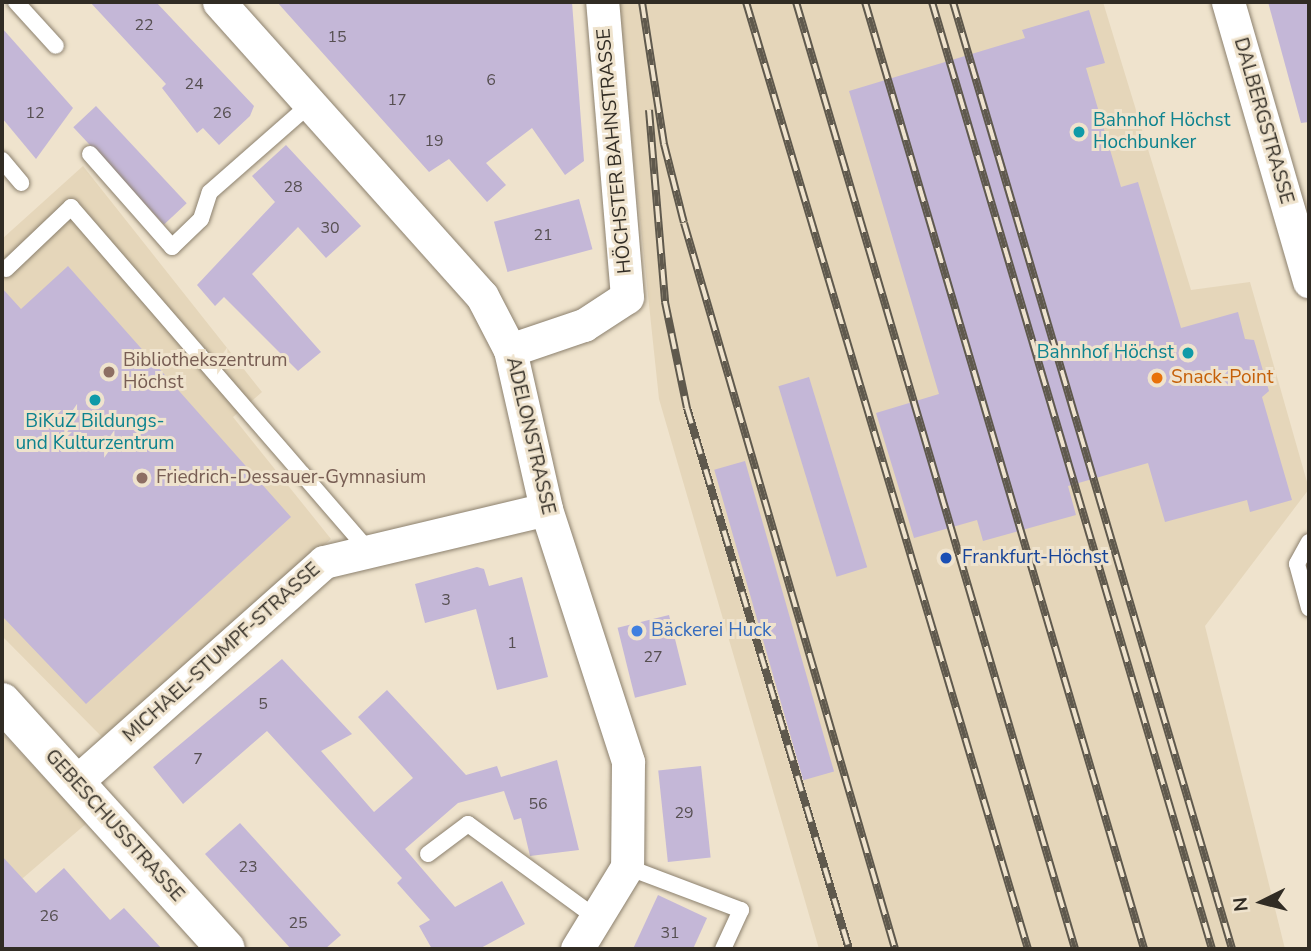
<!DOCTYPE html>
<html>
<head>
<meta charset="utf-8">
<style>
	body { margin:0 }
	#map { position:relative; width:1311px; height:951px; overflow:hidden; background:#efe3cd; font-family:"Nunito Sans",sans-serif }
	div>[style] { position:absolute }
	[style*='--x'] { left:calc(var(--x)*1px); top:calc(var(--y)*1px); width:calc(var(--w)*1px); rotate:calc(var(--a)*1deg) }
	.built>* { inset:0; background:#e5d6ba }
	.building>* { inset:0; background:#c4b7d7; transform-origin:0 0 }
	.roads { filter:drop-shadow(0 0 2px #8c816e) drop-shadow(0 0 2px #8c816e) }
	.service>* { height:16px; margin:-8px; padding:0 8px; transform-origin:8px; border-radius:8px; background:#fff }
	.minor>* { height:33px; margin:-16.5px; padding:0 16.5px; transform-origin:16.5px; border-radius:16.5px; background:#fff }
	.tertiary>* { height:38px; margin:-19px; padding:0 19px; transform-origin:19px; border-radius:19px; background:#fff }
	.rail>* { height:8px; margin-top:-4px; transform-origin:0; background:repeating-linear-gradient(90deg,#efe3cd 0 16px,#5f594d 0 32px); box-sizing:border-box; border-block:2px solid #5f594d }
	.dots>* { width:19px; height:19px; translate:-50% -50%; box-sizing:border-box; border:4px solid #efe3cd; border-radius:50% }
	span { translate:-50% -50%; white-space:nowrap; text-align:center; line-height:1.15; -webkit-text-stroke:6px #efe3cd; paint-order:stroke }
	.number-label { font-size:16px; color:#564f51 }
	.number-label span { -webkit-text-stroke-width:0 }
	.culture-label { font-size:19px; color:#0d838f }
	.left { translate:0 -50%; text-align:left }
	.right { translate:-100% -50%; text-align:right }
	.street-label { font-size:19px; color:#312c24 }
	.education-label { font-size:19px; color:#785e54 }
	.food-label { font-size:19px; color:#c56008 }
	.transit-label { font-size:19px; color:#164399 }
	.shop-label { font-size:19px; color:#366cbe }
	.frame { position:absolute; inset:0; border:4px solid #312c24; pointer-events:none }
	.north { position:absolute; left:1227px; top:867px; width:70px; height:70px; -webkit-text-stroke:5px #efe3cd; paint-order:stroke; rotate:264deg; font-size:19px; font-weight:700; line-height:28px; text-align:center; color:#312c24 }
	.north::after { content:''; display:block; margin:auto; width:24px; height:32px; background:#312c24; clip-path:polygon(50% 0,100% 100%,50% 72%,0 100%) }
</style>
</head>
<body>
<div id="map">
	<div class="built">
		<i style="clip-path:polygon(617px 2px,1103px 2px,1191px 290px,1250px 282px,1309px 489px,1205px 626px,1285px 949px,819px 949px,659px 399px)"></i>
		<i style="clip-path:polygon(83px 166px,262px 392px,233px 417px,331px 539px,102px 737px,2px 636px,2px 239px)"></i>
		<i style="clip-path:polygon(2px 733px,87px 823px,2px 896px)"></i>
	</div>
	<div class="building">
		<i style="clip-path:polygon(90px 2px,156px 2px,254px 106px,250px 116px,219px 145px,203px 128px,197px 133px,162px 88px,166px 84px)"></i>
		<i style="clip-path:polygon(277px 2px,572px 2px,584px 161px,565px 175px,532px 128px,486px 163px,506px 185px,487px 202px,449px 159px,429px 172px)"></i>
		<i style="clip-path:polygon(1268px 2px,1309px 2px,1309px 122px,1301px 123px)"></i>
		<i style="clip-path:polygon(1089px 10px,1105px 63px,1086px 68px,1121px 187px,1138px 182px,1181px 328px,1238px 312px,1245px 339px,1254px 340px,1269px 391px,1262px 397px,1292px 500px,1250px 512px,1247px 500px,1165px 522px,1148px 463px,1068px 486px,1076px 515px,983px 541px,977px 520px,914px 538px,876px 413px,939px 394px,849px 91px,1025px 38px,1022px 30px)"></i>
		<i style="clip-path:polygon(2px 28px,73px 108px,36px 159px,2px 118px)"></i>
		<i style="left:96px;top:106px;width:133px;height:31px;rotate:47deg"></i>
		<i style="clip-path:polygon(286px 145px,361px 226px,326px 258px,298px 227px,252px 274px,321px 352px,298px 371px,224px 297px,215px 306px,197px 285px,275px 202px,252px 176px)"></i>
		<i style="left:579px;top:199px;width:52px;height:88px;rotate:75deg"></i>
		<i style="clip-path:polygon(68px 266px,291px 517px,86px 704px,2px 616px,2px 288px,21px 309px)"></i>
		<i style="left:809px;top:377px;width:199px;height:32px;rotate:73deg"></i>
		<i style="left:745px;top:461px;width:323px;height:32px;rotate:74deg"></i>
		<i style="clip-path:polygon(477px 567px,484px 569px,489px 586px,522px 577px,548px 677px,497px 690px,476px 609px,425px 623px,415px 584px)"></i>
		<i style="left:669px;top:615px;width:72px;height:53px;rotate:76deg"></i>
		<i style="clip-path:polygon(282px 659px,352px 734px,321px 751px,374px 812px,413px 778px,358px 717px,387px 690px,466px 775px,497px 766px,501px 777px,557px 760px,579px 850px,530px 856px,521px 818px,514px 820px,504px 791px,458px 803px,405px 849px,455px 907px,502px 881px,525px 924px,479px 949px,432px 949px,419px 926px,430px 920px,397px 883px,402px 878px,267px 731px,183px 804px,153px 767px)"></i>
		<i style="left:701px;top:766px;width:92px;height:43px;rotate:84deg"></i>
		<i style="clip-path:polygon(240px 823px,341px 935px,325px 949px,291px 949px,205px 854px)"></i>
		<i style="clip-path:polygon(2px 856px,36px 893px,64px 868px,110px 920px,124px 908px,162px 949px,2px 949px)"></i>
		<i style="clip-path:polygon(658px 895px,707px 918px,693px 949px,633px 949px)"></i>
	</div>
	<div class="roads">
		<div class="service">
			<i style="--x:16;--y:2;--w:59;--a:47.7"></i>
			<i style="--x:90;--y:154;--w:124;--a:48.6"></i>
			<i style="--x:172;--y:247;--w:40;--a:-44"></i>
			<i style="--x:201;--y:219;--w:28;--a:-72"></i>
			<i style="--x:210;--y:192;--w:133;--a:-41.3"></i>
			<i style="--x:2;--y:160;--w:30;--a:50"></i>
			<i style="--x:6;--y:269;--w:90;--a:-43.6"></i>
			<i style="--x:71;--y:207;--w:455;--a:49.1"></i>
			<i style="--x:1309;--y:542;--w:25;--a:119"></i>
			<i style="--x:1297;--y:564;--w:46;--a:74.7"></i>
			<i style="--x:428;--y:854;--w:50;--a:-36.9"></i>
			<i style="--x:468;--y:824;--w:162;--a:36.2"></i>
			<i style="--x:627;--y:867;--w:122;--a:20.7"></i>
			<i style="--x:741;--y:910;--w:43;--a:114.8"></i>
		</div>
		<div class="minor">
			<i style="--x:219;--y:2;--w:394;--a:48.2"></i>
			<i style="--x:482;--y:296;--w:61;--a:62.6"></i>
			<i style="--x:510;--y:350;--w:163;--a:77.2"></i>
			<i style="--x:546;--y:509;--w:266;--a:72"></i>
			<i style="--x:628;--y:762;--w:105;--a:90.5"></i>
			<i style="--x:627;--y:867;--w:96;--a:121.4"></i>
			<i style="--x:1228;--y:2;--w:291;--a:73.8"></i>
			<i style="--x:510;--y:350;--w:78;--a:-18.7"></i>
			<i style="--x:584;--y:325;--w:51;--a:-33.1"></i>
			<i style="--x:627;--y:297;--w:296;--a:-94.8"></i>
			<i style="--x:75;--y:783;--w:333;--a:-41.6"></i>
			<i style="--x:324;--y:562;--w:228;--a:-13.4"></i>
		</div>
		<div class="tertiary">
			<i style="--x:2;--y:702;--w:333;--a:47.8"></i>
		</div>
	</div>
	<div class="rail">
		<i style="--x:642;--y:2;--w:144;--a:81.2"></i>
		<i style="--x:664;--y:144;--w:81;--a:75.8"></i>
		<i style="--x:684;--y:223;--w:756;--a:73.79"></i>
		<i style="--x:746;--y:2;--w:988;--a:73.42"></i>
		<i style="--x:796;--y:2;--w:987;--a:73.58"></i>
		<i style="--x:865;--y:2;--w:987;--a:73.58"></i>
		<i style="--x:932;--y:2;--w:988;--a:73.53"></i>
		<i style="--x:953;--y:2;--w:987;--a:73.58"></i>
		<i style="--x:649;--y:110;--w:193;--a:85.2"></i>
		<i style="--x:665;--y:302;--w:108;--a:78.3"></i>
		<i style="--x:687;--y:408;--w:565;--a:73.33"></i>
	</div>
	<div class="dots">
		<i style="left:1079px;top:132px;background:#0f9aa8"></i>
		<i style="left:1188px;top:353px;background:#0f9aa8"></i>
		<i style="left:109px;top:372px;background:#8d6e63"></i>
		<i style="left:1157px;top:378px;background:#e8710a"></i>
		<i style="left:95px;top:400px;background:#0f9aa8"></i>
		<i style="left:142px;top:478px;background:#8d6e63"></i>
		<i style="left:946px;top:558px;background:#1a4fb4"></i>
		<i style="left:637px;top:631px;background:#3f7fe0"></i>
	</div>
	<div class="number-label">
		<span style="left:144px;top:25px">22</span>
		<span style="left:337px;top:37px">15</span>
		<span style="left:491px;top:80px">6</span>
		<span style="left:194px;top:84px">24</span>
		<span style="left:397px;top:100px">17</span>
		<span style="left:35px;top:113px">12</span>
		<span style="left:222px;top:113px">26</span>
		<span style="left:434px;top:141px">19</span>
		<span style="left:293px;top:187px">28</span>
		<span style="left:330px;top:228px">30</span>
		<span style="left:543px;top:235px">21</span>
		<span style="left:446px;top:600px">3</span>
		<span style="left:512px;top:643px">1</span>
		<span style="left:653px;top:657px">27</span>
		<span style="left:263px;top:704px">5</span>
		<span style="left:198px;top:759px">7</span>
		<span style="left:538px;top:804px">56</span>
		<span style="left:684px;top:813px">29</span>
		<span style="left:248px;top:867px">23</span>
		<span style="left:49px;top:916px">26</span>
		<span style="left:298px;top:923px">25</span>
		<span style="left:670px;top:933px">31</span>
	</div>
	<div class="culture-label">
		<span class="left" style="left:1093px;top:132px">Bahnhof Höchst<br>Hochbunker</span>
		<span class="right" style="left:1174px;top:353px">Bahnhof Höchst</span>
		<span style="left:95px;top:433px">BiKuZ Bildungs-<br>und Kulturzentrum</span>
	</div>
	<div class="street-label">
		<span style="left:1263px;top:121px;rotate:74deg">DALBERGSTRASSE</span>
		<span style="left:615px;top:151px;rotate:-95deg">HÖCHSTER BAHNSTRASSE</span>
		<span style="left:530px;top:436px;rotate:77deg">ADELONSTRASSE</span>
		<span style="left:222px;top:653px;rotate:-42deg">MICHAEL-STUMPF-STRASSE</span>
		<span style="left:114px;top:826px;rotate:48deg">GEBESCHUSSTRASSE</span>
	</div>
	<div class="education-label">
		<span class="left" style="left:123px;top:372px">Bibliothekszentrum<br>Höchst</span>
		<span class="left" style="left:156px;top:478px">Friedrich-Dessauer-Gymnasium</span>
	</div>
	<div class="food-label">
		<span class="left" style="left:1171px;top:378px">Snack-Point</span>
	</div>
	<div class="transit-label">
		<span class="left" style="left:962px;top:558px">Frankfurt-Höchst</span>
	</div>
	<div class="shop-label">
		<span class="left" style="left:651px;top:631px">Bäckerei Huck</span>
	</div>
	<div class="frame"></div>
	<div class="north">N</div>
</div>
</body>
</html>
